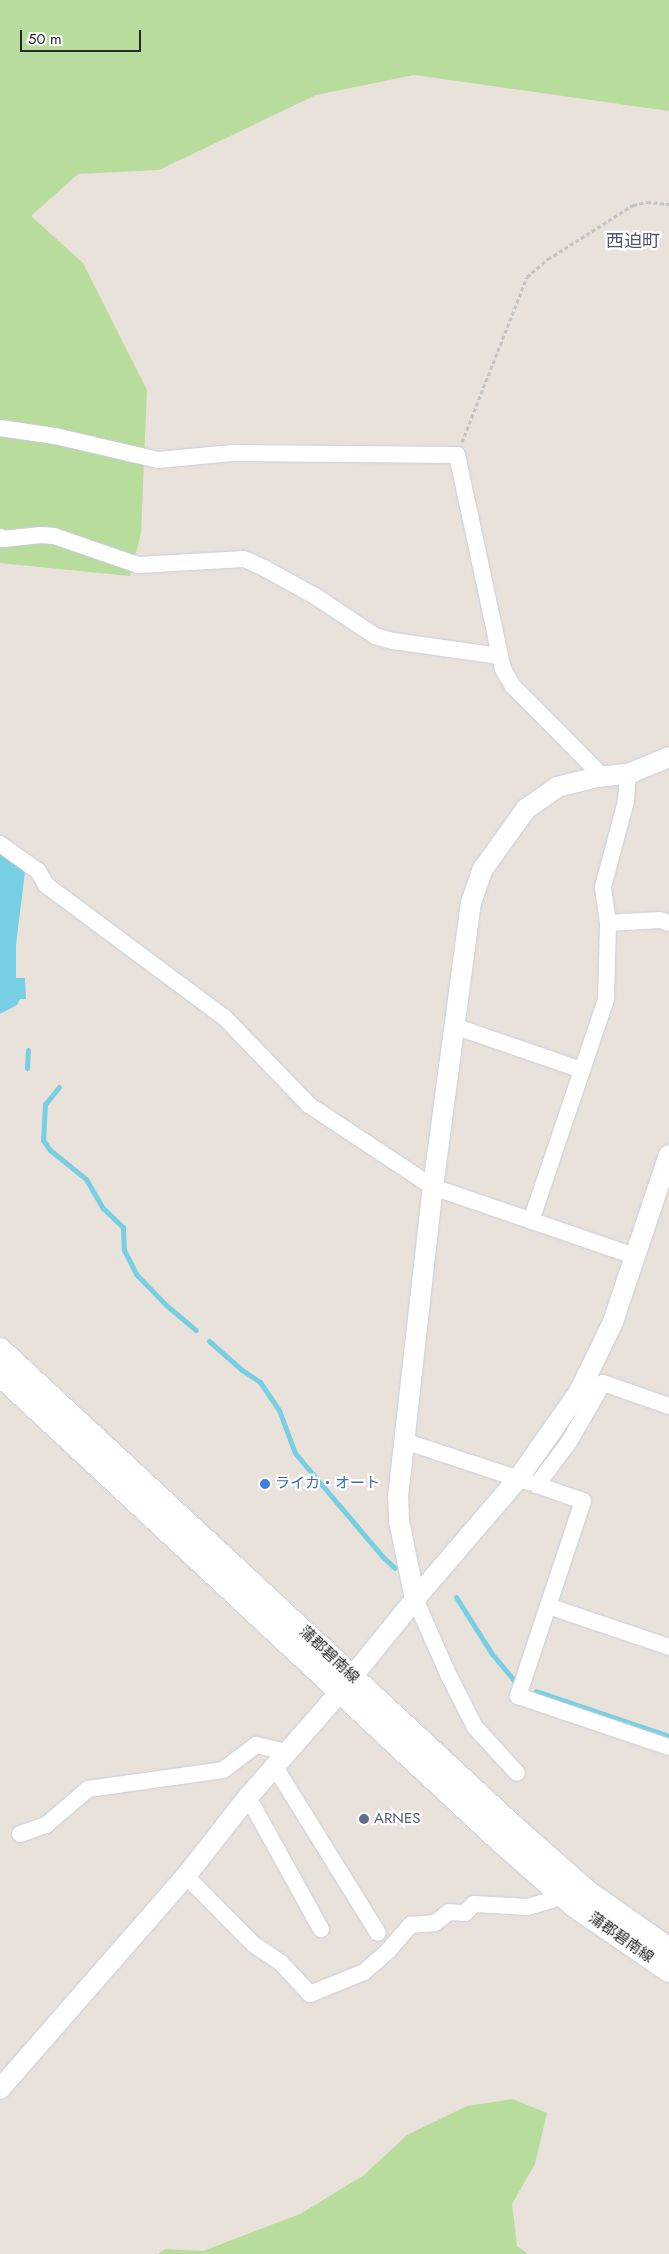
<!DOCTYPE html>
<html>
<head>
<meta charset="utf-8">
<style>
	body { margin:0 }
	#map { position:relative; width:669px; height:2254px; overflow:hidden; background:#e9e2db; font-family:Jost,"Noto Sans JP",sans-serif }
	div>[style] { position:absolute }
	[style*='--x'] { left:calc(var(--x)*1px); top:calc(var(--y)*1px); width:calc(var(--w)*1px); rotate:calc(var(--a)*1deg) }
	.green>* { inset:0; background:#b7dc9c }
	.water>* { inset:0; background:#76cfe3 }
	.stream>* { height:5px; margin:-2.5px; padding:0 2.5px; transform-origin:2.5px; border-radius:2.5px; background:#76cfe3 }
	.path>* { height:3px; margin-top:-1.5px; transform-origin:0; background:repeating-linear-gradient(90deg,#c3c3c3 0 4px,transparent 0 6.5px) }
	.roads { filter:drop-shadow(0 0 1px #c9ced9) drop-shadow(0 0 1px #c9ced9) }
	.minor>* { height:16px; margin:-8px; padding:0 8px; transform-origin:8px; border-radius:8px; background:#fff }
	.tertiary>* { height:20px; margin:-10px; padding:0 10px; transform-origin:10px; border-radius:10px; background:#fff }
	.secondary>* { height:22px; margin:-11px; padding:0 11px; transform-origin:11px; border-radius:11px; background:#fff }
	.dots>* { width:14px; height:14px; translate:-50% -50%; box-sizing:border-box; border:2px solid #fff; border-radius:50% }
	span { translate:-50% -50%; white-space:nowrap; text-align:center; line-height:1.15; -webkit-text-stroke:4.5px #fff; paint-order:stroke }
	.shop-label { font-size:15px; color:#366cbe }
	.left { translate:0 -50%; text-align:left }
	.street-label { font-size:15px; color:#282828 }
	.service-label { font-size:15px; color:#4e5e75 }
	.quarter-label { font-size:18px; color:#4d5774 }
	.scale { position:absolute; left:20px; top:30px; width:121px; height:22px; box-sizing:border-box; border:2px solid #282828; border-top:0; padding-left:6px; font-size:15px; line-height:18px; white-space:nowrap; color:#282828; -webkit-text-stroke:4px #fff; paint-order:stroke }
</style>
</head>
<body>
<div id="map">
	<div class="green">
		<i style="clip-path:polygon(0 0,669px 0,669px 111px,414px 75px,316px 95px,159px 170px,78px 174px,31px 216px,83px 263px,147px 390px,141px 533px,130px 576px,0 563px)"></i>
		<i style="clip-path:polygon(513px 2099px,547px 2113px,535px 2164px,512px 2204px,517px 2246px,528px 2254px,158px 2254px,165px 2249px,203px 2251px,300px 2214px,364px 2175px,407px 2135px,467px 2106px)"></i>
	</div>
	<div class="water">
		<i style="clip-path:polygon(0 852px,25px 872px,16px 945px,16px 978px,25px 978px,26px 999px,20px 999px,17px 1005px,0 1014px)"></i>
	</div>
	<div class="stream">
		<i style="--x:27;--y:1068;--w:18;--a:-87"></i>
		<i style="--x:59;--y:1087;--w:22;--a:129"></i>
		<i style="--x:45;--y:1104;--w:36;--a:93"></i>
		<i style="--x:43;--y:1140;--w:12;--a:55"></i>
		<i style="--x:50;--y:1150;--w:46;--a:38.9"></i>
		<i style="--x:86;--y:1179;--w:34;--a:60"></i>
		<i style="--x:103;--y:1208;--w:28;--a:44"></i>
		<i style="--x:123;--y:1227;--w:23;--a:88"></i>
		<i style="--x:124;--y:1250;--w:27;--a:63"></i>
		<i style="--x:136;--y:1274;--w:43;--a:45.9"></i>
		<i style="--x:166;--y:1305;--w:39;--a:40"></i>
		<i style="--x:209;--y:1341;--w:44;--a:41.3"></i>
		<i style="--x:242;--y:1370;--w:22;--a:34"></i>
		<i style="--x:260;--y:1382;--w:34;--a:56"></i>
		<i style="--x:279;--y:1410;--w:46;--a:69.6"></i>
		<i style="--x:295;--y:1453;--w:136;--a:49.8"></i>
		<i style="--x:383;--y:1557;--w:16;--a:43"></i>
		<i style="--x:456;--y:1597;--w:67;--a:57.7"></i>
		<i style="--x:492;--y:1654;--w:35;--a:50"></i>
		<i style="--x:536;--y:1691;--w:140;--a:18.7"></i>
	</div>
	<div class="path">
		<i style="--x:462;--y:442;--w:177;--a:-68.5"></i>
		<i style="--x:527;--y:277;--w:28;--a:-41"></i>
		<i style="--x:548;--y:259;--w:101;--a:-32.4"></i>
		<i style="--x:633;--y:205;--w:14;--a:-12"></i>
		<i style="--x:647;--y:202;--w:22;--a:5"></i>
	</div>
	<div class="roads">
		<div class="minor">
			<i style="--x:0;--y:428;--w:56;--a:8.3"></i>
			<i style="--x:55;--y:436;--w:106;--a:13.1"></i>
			<i style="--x:158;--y:460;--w:75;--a:-5.3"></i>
			<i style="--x:233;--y:453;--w:224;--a:0.5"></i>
			<i style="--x:457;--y:455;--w:219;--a:77.9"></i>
			<i style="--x:503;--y:669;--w:20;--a:60"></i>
			<i style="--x:513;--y:686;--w:128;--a:45.3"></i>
			<i style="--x:0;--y:537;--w:4;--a:34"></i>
			<i style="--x:3;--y:539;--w:38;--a:-6"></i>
			<i style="--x:41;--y:535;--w:13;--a:4"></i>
			<i style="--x:54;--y:536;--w:89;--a:19"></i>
			<i style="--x:138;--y:565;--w:106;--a:-3.2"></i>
			<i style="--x:244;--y:559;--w:22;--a:24"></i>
			<i style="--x:264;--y:568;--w:58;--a:28.8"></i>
			<i style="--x:315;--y:596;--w:72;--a:33.7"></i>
			<i style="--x:375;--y:636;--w:19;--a:16"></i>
			<i style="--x:393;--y:641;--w:108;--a:8"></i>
			<i style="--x:0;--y:844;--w:47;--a:35.4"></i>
			<i style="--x:38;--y:871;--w:16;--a:60"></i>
			<i style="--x:46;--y:885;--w:222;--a:36.6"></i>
			<i style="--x:224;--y:1017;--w:122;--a:46"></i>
			<i style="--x:309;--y:1105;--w:149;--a:33.5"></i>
			<i style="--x:433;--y:1187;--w:213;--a:18.9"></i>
			<i style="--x:608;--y:923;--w:52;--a:-3.3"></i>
			<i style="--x:660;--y:920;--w:9;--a:18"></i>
			<i style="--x:454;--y:1026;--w:135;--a:19"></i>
			<i style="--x:531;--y:1221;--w:233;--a:-71.3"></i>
			<i style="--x:606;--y:1000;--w:77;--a:-88.5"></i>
			<i style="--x:608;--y:923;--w:36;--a:-98"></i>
			<i style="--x:603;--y:887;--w:89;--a:-75"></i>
			<i style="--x:626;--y:801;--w:27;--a:-86"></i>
			<i style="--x:669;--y:1406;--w:70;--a:-160.8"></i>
			<i style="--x:603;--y:1383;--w:68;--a:120"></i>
			<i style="--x:569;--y:1442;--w:54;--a:126.7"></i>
			<i style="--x:537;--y:1485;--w:49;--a:19.2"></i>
			<i style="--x:583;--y:1501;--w:111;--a:108.4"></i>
			<i style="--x:548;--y:1606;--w:128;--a:18.7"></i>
			<i style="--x:404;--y:1441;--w:131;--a:18.3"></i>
			<i style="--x:415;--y:1599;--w:84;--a:66.2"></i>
			<i style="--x:449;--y:1676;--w:57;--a:63"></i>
			<i style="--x:475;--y:1727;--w:62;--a:47.6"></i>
			<i style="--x:548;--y:1606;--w:95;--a:108.4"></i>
			<i style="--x:518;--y:1696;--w:159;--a:18.7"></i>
			<i style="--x:275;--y:1767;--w:195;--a:58.2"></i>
			<i style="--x:248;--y:1797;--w:151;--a:61.1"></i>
			<i style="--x:20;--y:1834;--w:28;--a:-19"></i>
			<i style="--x:46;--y:1825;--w:55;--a:-40.6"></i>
			<i style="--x:88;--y:1789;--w:136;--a:-8"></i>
			<i style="--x:223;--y:1770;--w:41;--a:-37.1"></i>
			<i style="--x:256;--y:1745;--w:31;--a:13"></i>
			<i style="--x:186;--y:1876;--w:95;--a:45.4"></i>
			<i style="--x:253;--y:1944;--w:32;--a:34"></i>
			<i style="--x:280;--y:1962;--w:44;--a:46.8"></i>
			<i style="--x:310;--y:1994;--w:58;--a:-22.2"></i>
			<i style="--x:364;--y:1972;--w:32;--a:-41"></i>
			<i style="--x:388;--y:1951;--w:35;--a:-49"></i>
			<i style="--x:411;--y:1925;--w:24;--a:-5"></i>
			<i style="--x:435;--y:1923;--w:18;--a:-38"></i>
			<i style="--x:449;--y:1912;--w:16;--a:4"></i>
			<i style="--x:465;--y:1913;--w:13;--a:-45"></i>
			<i style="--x:474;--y:1904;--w:54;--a:3.2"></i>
			<i style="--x:528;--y:1907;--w:37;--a:-17"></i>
		</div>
		<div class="tertiary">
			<i style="--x:415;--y:1599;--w:158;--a:-49.4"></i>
			<i style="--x:518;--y:1479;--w:106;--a:-55"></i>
			<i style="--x:579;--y:1392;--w:78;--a:-64.1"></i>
			<i style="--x:613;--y:1322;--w:176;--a:-71.5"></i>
			<i style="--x:0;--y:2089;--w:283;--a:-48.9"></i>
			<i style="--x:186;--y:1876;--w:100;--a:-51.9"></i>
			<i style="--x:248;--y:1797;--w:138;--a:-48.8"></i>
			<i style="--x:339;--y:1693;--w:121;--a:-51"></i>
			<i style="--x:415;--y:1599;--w:80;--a:-101.6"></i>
			<i style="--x:399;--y:1521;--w:24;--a:-92"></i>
			<i style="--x:398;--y:1497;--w:312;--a:-83.6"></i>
			<i style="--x:433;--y:1187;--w:287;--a:-82.4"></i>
			<i style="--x:471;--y:903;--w:36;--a:-71"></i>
			<i style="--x:483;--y:869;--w:74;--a:-54.4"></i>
			<i style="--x:526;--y:809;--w:38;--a:-35"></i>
			<i style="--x:557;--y:787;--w:41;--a:-14"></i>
			<i style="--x:597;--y:777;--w:31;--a:-6"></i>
			<i style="--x:628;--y:774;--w:44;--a:-22.5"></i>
		</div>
		<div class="secondary">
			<i style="--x:0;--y:1349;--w:699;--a:42.91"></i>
			<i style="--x:512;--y:1825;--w:101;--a:41.4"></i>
			<i style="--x:588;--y:1892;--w:99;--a:35.1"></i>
			<i style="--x:0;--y:1375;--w:685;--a:42.99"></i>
			<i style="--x:501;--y:1842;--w:97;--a:41.2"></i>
			<i style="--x:574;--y:1906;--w:115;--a:34.4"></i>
		</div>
	</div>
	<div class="dots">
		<i style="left:265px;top:1484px;background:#3f7fe0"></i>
		<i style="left:364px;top:1819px;background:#5c6f8a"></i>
	</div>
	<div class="shop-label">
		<span class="left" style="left:275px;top:1484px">ライカ・オート</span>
	</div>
	<div class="street-label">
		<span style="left:329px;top:1655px;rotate:43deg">蒲郡碧南線</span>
		<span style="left:621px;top:1938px;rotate:35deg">蒲郡碧南線</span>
	</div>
	<div class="service-label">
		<span class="left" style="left:374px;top:1819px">ARNES</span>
	</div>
	<div class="quarter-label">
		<span style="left:633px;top:241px">西迫町</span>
	</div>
	<div class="scale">50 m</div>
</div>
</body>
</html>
